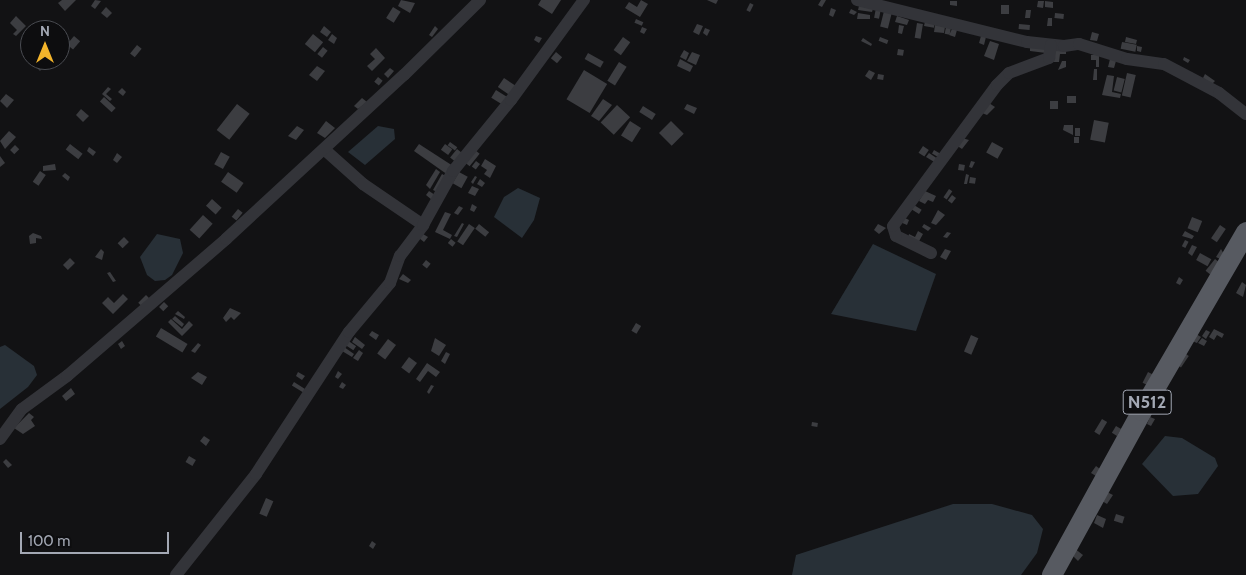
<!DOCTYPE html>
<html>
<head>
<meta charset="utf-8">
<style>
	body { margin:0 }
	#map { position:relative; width:1246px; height:575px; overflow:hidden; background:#121214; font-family:Cabin,sans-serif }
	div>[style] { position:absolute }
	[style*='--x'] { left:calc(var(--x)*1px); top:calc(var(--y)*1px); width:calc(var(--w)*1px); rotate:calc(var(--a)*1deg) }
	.water>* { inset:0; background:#283037 }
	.building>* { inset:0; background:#3c3d41; transform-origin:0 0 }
	.minor>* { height:12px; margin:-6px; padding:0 6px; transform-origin:6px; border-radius:6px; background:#333439 }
	.trunk>* { height:20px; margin:-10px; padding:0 10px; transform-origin:10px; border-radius:10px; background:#575a61 }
	span { translate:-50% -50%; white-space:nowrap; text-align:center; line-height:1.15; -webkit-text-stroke:4px #0d0d0f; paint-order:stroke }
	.shield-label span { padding:1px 4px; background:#0d0d0f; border:1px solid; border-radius:4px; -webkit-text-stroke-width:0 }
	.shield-label { font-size:18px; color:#a3a8b4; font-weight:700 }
	.north { position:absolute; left:20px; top:20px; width:50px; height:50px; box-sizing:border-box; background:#0d0d0f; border:1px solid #494b51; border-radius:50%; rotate:0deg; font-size:14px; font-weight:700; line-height:20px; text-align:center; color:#a3a8b4 }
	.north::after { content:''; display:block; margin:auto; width:18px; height:22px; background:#f3b42b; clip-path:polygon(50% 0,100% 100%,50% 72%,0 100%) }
	.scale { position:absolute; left:20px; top:532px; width:149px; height:22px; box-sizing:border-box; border:2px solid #a3a8b4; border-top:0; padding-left:6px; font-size:15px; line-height:18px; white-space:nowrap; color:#a3a8b4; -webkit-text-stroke:4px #0d0d0f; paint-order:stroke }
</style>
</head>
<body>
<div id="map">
	<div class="water">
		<i style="clip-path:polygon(378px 126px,394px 129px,395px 139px,365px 165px,348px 152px)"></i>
		<i style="clip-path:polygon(518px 188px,540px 198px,534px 220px,522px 238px,494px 217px,504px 197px)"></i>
		<i style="clip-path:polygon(157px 234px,180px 239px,183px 253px,172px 275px,165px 280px,155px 281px,147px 275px,140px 257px)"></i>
		<i style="clip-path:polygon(873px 244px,936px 274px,916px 331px,831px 314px)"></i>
		<i style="clip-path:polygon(5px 345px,34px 366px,37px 375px,28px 387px,0 409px,0 347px)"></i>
		<i style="clip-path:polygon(1165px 436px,1182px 438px,1215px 458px,1218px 466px,1198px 494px,1173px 496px,1142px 464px)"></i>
		<i style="clip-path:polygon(953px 504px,992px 504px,1032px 515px,1043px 529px,1037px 553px,1021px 575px,792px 575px,796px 555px)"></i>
	</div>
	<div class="building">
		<i style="clip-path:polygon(62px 0,76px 0,65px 11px,58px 3px)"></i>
		<i style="clip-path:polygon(95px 0,101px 1px,95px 9px,91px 6px)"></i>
		<i style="clip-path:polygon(401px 0,415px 3px,410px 13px,398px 6px)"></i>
		<i style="clip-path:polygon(541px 0,561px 0,552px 14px,538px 5px)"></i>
		<i style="clip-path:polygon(641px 0,648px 4px,640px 17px,625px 8px,629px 2px,637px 7px)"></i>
		<i style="clip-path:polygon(707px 0,718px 0,716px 4px)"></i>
		<i style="clip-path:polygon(821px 0,826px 0,822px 7px,818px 5px)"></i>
		<i style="clip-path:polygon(950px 1px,957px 1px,957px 6px,950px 5px)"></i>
		<i style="clip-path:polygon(1038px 1px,1044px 1px,1043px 8px,1037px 7px)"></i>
		<i style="clip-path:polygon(1045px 1px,1053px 2px,1053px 8px,1045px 7px)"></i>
		<i style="left:750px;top:3px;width:4px;height:8px;rotate:27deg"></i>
		<i style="left:1001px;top:5px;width:8px;height:9px"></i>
		<i style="clip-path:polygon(859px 6px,873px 9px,872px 12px,858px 10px)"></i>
		<i style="clip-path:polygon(106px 7px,112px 13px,107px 18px,101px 13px)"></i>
		<i style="left:393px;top:7px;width:9px;height:13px;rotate:32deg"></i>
		<i style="clip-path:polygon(831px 8px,836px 10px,833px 17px,829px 15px)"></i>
		<i style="left:876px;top:8px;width:5px;height:10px;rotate:11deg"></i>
		<i style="clip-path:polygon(851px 9px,857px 12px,854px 15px,849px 13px)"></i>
		<i style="clip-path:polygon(1026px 10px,1031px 10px,1030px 18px,1025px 18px)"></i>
		<i style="left:884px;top:11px;width:8px;height:16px;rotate:14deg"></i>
		<i style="clip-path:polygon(858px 13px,870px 15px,870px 19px,857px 19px)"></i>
		<i style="left:1055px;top:13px;width:9px;height:5px;rotate:6deg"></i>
		<i style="clip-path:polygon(16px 16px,26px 26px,16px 36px,13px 34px,17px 30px,10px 23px)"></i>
		<i style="clip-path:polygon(897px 16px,909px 20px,907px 25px,895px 22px)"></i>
		<i style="clip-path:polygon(1048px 18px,1052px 18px,1052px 26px,1047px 26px)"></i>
		<i style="left:636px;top:19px;width:8px;height:4px;rotate:23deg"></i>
		<i style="left:925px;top:21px;width:10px;height:5px;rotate:11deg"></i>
		<i style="left:917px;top:23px;width:6px;height:15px;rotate:9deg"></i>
		<i style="clip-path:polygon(697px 24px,703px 26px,699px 35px,693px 32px)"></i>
		<i style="left:1019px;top:24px;width:11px;height:5px;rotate:5deg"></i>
		<i style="clip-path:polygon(899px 25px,904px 26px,902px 34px,898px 33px)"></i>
		<i style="clip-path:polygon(935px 25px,945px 27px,944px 33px,934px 32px)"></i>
		<i style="clip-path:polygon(60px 26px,65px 30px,60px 35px,57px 30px)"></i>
		<i style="clip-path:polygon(324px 26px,331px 32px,327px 37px,320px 32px)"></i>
		<i style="clip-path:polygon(435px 26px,438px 29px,432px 37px,429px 35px)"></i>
		<i style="clip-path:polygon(642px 27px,647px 29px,644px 34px,640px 32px)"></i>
		<i style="left:946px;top:27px;width:5px;height:7px;rotate:11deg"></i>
		<i style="clip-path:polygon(705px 28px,710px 30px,707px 36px,703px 33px)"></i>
		<i style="clip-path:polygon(952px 29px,957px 30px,955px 37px,949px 35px)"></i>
		<i style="clip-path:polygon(27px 31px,30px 34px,30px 42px,23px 36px)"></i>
		<i style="clip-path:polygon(1092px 32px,1099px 34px,1097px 41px,1090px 40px)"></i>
		<i style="left:313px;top:34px;width:13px;height:13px;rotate:39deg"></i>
		<i style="clip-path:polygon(332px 34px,337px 38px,334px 44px,328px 40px)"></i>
		<i style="left:74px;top:36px;width:8px;height:11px;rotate:40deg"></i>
		<i style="clip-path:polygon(536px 36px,542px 38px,539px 43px,534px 40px)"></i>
		<i style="clip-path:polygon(981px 36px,986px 37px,984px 45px,979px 43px)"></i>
		<i style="left:623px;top:37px;width:9px;height:16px;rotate:36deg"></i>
		<i style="left:880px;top:37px;width:9px;height:4px;rotate:21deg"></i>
		<i style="clip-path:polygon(1126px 37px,1137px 40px,1136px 44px,1125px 42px)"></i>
		<i style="clip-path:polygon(863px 38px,872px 44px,871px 46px,861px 41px)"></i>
		<i style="clip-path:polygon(990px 41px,999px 44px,994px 60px,984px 56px)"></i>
		<i style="left:1122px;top:42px;width:15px;height:7px;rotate:11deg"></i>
		<i style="left:137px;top:45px;width:6px;height:11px;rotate:39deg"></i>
		<i style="clip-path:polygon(1030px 45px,1047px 48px,1046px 53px,1030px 51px)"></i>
		<i style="clip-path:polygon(1137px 46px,1142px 47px,1141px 52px,1137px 51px)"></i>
		<i style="left:323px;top:47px;width:6px;height:9px;rotate:39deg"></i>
		<i style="clip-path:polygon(376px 48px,385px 58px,372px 71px,367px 66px,375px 59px,370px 54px)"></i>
		<i style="left:898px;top:49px;width:6px;height:6px;rotate:9deg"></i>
		<i style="clip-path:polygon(684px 50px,689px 53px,686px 60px,680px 57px)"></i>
		<i style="clip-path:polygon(1054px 50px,1066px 50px,1066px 54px,1060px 54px,1059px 62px,1053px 62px)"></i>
		<i style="left:556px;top:52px;width:8px;height:8px;rotate:40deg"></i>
		<i style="clip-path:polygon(692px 52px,700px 55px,696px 65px,687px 61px)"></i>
		<i style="left:588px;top:53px;width:18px;height:7px;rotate:29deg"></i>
		<i style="clip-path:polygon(1091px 55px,1099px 55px,1099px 67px,1096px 67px,1096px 60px,1091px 60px)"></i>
		<i style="clip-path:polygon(1184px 57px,1190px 60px,1188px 63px,1183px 60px)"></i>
		<i style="clip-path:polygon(680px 59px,693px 66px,690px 72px,677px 66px)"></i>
		<i style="clip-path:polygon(1110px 59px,1116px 61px,1114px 68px,1108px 67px)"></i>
		<i style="clip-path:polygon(41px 60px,47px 63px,40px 71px,35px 66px)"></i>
		<i style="clip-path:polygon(1062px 61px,1066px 61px,1066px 67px,1058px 70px)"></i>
		<i style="left:619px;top:62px;width:9px;height:22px;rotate:32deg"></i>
		<i style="clip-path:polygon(317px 66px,325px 71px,317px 81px,309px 75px)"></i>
		<i style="clip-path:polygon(390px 68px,394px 71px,388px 78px,384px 74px)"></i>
		<i style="clip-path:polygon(1094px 69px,1097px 69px,1097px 80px,1093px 80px)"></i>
		<i style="left:584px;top:70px;width:27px;height:34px;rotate:31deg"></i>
		<i style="clip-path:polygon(869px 70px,875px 73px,871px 80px,865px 76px)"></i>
		<i style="left:1127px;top:73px;width:9px;height:23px;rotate:13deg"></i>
		<i style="left:878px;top:74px;width:6px;height:5px;rotate:9deg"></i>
		<i style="clip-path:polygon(1205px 74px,1215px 81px,1212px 84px,1203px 78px)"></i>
		<i style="clip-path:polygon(1107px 75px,1114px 76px,1112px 92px,1121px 94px,1120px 98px,1102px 95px)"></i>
		<i style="left:378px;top:77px;width:6px;height:6px;rotate:39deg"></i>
		<i style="left:1117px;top:77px;width:8px;height:14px;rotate:14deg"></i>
		<i style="left:504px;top:78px;width:14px;height:11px;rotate:34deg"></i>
		<i style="clip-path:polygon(108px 87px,111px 89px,106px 94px,112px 99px,110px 101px,102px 94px)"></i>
		<i style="clip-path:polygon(122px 88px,126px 92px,123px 96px,118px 92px)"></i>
		<i style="left:496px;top:90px;width:15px;height:9px;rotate:32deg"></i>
		<i style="clip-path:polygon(6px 94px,14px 100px,7px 108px,0 101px)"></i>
		<i style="left:1067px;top:96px;width:9px;height:7px"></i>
		<i style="left:104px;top:97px;width:16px;height:6px;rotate:43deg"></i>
		<i style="clip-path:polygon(362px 98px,367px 102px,358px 109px,354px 106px)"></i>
		<i style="clip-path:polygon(603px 99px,612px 105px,599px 121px,591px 116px)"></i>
		<i style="left:1050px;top:101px;width:8px;height:8px"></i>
		<i style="clip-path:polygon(989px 103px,995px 107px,987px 115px,982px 113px)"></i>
		<i style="left:237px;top:104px;width:16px;height:33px;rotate:38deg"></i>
		<i style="clip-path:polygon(687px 104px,697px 108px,694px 114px,684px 109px)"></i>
		<i style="left:617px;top:105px;width:18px;height:24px;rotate:43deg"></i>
		<i style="left:643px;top:106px;width:15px;height:7px;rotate:32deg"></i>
		<i style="clip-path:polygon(81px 109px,89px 116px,83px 122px,76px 115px)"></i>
		<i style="left:1094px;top:120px;width:15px;height:20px;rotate:11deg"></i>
		<i style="clip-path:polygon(326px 121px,335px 128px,325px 138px,317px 133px)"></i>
		<i style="left:630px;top:121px;width:13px;height:17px;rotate:32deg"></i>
		<i style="left:671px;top:121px;width:18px;height:17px;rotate:45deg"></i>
		<i style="clip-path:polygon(1064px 125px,1073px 125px,1073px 135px,1063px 130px)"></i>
		<i style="clip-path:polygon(297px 126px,304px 130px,296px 140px,288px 136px)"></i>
		<i style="left:1075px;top:128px;width:5px;height:8px"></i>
		<i style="clip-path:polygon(9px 131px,16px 137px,5px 149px,0 141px)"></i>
		<i style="left:1074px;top:137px;width:5px;height:6px"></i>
		<i style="clip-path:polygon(962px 138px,969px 140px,962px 149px,956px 145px)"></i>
		<i style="left:450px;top:142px;width:9px;height:4px;rotate:36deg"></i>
		<i style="left:992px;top:142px;width:13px;height:12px;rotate:29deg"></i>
		<i style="left:70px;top:144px;width:16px;height:7px;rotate:38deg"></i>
		<i style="clip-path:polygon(419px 144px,453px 166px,448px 175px,414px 151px)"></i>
		<i style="left:445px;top:144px;width:9px;height:7px;rotate:36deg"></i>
		<i style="left:15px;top:145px;width:6px;height:7px;rotate:45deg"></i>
		<i style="left:923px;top:146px;width:7px;height:8px;rotate:34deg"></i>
		<i style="clip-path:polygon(89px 147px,96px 152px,93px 156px,87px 151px)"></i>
		<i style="left:457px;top:149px;width:6px;height:11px;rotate:39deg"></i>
		<i style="left:475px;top:150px;width:6px;height:16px;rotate:39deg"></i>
		<i style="left:934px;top:150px;width:8px;height:4px;rotate:30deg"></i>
		<i style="left:221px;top:152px;width:10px;height:14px;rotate:29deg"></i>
		<i style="clip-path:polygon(117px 153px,122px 157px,117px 163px,113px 160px)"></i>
		<i style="clip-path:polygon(929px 153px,938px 159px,936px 163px,926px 157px)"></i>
		<i style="clip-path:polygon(0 156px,5px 163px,0 167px)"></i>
		<i style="clip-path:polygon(485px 159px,496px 166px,490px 178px,484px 174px,487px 170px,481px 166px)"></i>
		<i style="left:476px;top:161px;width:5px;height:7px;rotate:37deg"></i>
		<i style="clip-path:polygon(971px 161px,975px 162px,972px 168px,969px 167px)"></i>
		<i style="clip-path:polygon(55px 164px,56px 170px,43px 171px,43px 166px)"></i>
		<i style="left:959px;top:164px;width:6px;height:6px;rotate:9deg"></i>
		<i style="clip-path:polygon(436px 169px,440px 172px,430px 189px,426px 185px)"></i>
		<i style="left:40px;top:171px;width:7px;height:13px;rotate:34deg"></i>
		<i style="left:228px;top:172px;width:19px;height:12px;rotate:35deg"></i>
		<i style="left:459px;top:172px;width:10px;height:13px;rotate:29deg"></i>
		<i style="clip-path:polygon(65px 173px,70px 177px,68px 181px,62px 176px)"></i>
		<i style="clip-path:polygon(442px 174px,447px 177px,439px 193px,433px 190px)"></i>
		<i style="clip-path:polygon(966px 174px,969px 175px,967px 184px,964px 184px)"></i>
		<i style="clip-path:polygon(475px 176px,477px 177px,473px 184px,471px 182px)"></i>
		<i style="left:970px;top:177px;width:6px;height:6px;rotate:9deg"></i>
		<i style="clip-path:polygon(480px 179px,485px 183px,482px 187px,477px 184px)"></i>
		<i style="clip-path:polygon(472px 186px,479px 189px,475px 196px,468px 193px)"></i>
		<i style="left:949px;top:189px;width:4px;height:10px;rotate:34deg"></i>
		<i style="clip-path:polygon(429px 191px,435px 195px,432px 200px,426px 195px)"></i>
		<i style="clip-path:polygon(925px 191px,936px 196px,933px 202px,928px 200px,925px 204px,919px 201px)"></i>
		<i style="left:952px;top:195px;width:5px;height:7px;rotate:37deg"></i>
		<i style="left:212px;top:199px;width:13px;height:9px;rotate:42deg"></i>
		<i style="clip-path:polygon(472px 204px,477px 207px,474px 212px,470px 210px)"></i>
		<i style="left:914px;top:205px;width:9px;height:5px;rotate:32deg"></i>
		<i style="clip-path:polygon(459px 206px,463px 208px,458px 215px,454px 213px)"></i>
		<i style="left:238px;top:209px;width:6px;height:10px;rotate:39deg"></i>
		<i style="clip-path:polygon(938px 210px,945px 215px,936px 225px,931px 223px)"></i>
		<i style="clip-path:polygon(445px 212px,451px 214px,443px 230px,452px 235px,450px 239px,435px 232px)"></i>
		<i style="left:203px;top:215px;width:13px;height:20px;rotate:42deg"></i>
		<i style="clip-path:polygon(903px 217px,909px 220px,907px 225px,900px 222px)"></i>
		<i style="left:1192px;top:217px;width:11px;height:12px;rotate:22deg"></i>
		<i style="clip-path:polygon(462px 223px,464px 224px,457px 237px,454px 236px)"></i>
		<i style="left:469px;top:224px;width:7px;height:21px;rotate:34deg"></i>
		<i style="left:479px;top:224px;width:13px;height:6px;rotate:39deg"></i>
		<i style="clip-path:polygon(878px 224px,886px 228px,879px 234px,874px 230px)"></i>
		<i style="clip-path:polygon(924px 224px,931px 228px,928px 231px,922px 227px)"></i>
		<i style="left:1220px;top:225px;width:7px;height:16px;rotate:34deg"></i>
		<i style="clip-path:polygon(918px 231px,923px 234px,918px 243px,908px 238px,909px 234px,915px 237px)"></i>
		<i style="clip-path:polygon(1185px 231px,1194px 236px,1192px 239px,1182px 236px)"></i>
		<i style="clip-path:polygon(947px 232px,951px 233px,947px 238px,943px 237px)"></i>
		<i style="clip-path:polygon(33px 233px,41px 236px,42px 239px,36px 238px,36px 243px,30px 244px,29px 236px)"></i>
		<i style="clip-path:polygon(423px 234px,428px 237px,424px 242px,419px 238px)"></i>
		<i style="left:124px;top:237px;width:7px;height:9px;rotate:45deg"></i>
		<i style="left:451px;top:239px;width:6px;height:5px;rotate:39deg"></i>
		<i style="left:1185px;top:240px;width:4px;height:7px;rotate:27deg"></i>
		<i style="clip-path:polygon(1192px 245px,1197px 247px,1192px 256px,1188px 253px)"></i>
		<i style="clip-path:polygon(101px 249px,104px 252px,102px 260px,95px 257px)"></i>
		<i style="clip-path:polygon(945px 249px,951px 251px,946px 260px,940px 257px)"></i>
		<i style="clip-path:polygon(1221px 249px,1225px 256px,1222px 260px,1216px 257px)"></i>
		<i style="left:1200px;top:253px;width:13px;height:8px;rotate:29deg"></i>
		<i style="left:70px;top:258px;width:7px;height:10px;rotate:45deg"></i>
		<i style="left:1215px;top:259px;width:6px;height:15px;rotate:39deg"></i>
		<i style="left:426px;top:260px;width:6px;height:6px;rotate:39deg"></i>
		<i style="clip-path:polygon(110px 272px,116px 281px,113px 282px,107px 273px)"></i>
		<i style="clip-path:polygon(403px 274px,411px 280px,408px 283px,399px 279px)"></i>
		<i style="clip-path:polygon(1179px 277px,1183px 280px,1180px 285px,1176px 283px)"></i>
		<i style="clip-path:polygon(1242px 282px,1246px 285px,1243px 297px,1236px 293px)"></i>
		<i style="clip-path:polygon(123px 294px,128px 299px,113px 314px,102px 303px,108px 297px,114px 303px)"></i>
		<i style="left:146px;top:295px;width:7px;height:11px;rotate:45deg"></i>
		<i style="left:164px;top:302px;width:6px;height:7px;rotate:45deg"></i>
		<i style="clip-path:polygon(230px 308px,241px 313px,234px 320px,231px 317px,226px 322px,223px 318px)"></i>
		<i style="clip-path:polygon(178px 311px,185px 317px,184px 319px,175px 314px)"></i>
		<i style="clip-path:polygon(175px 316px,184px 324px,182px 327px,172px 319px)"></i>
		<i style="clip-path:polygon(171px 319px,182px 329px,189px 321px,193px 325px,182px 336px,168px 322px)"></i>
		<i style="left:636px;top:323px;width:6px;height:9px;rotate:31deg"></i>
		<i style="left:161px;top:328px;width:31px;height:10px;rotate:31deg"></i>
		<i style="clip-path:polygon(1214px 329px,1224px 334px,1222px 338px,1217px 335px,1214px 340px,1209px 337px)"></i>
		<i style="clip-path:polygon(1206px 330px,1210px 332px,1206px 339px,1202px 336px)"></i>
		<i style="clip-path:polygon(372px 331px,379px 335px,376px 340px,369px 335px)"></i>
		<i style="clip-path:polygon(1196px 334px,1201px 337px,1197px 343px,1192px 341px)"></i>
		<i style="left:971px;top:335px;width:8px;height:18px;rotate:23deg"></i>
		<i style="clip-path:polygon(355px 337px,365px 345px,362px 349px,352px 342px)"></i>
		<i style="clip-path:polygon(435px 338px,446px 345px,439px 356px,431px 351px)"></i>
		<i style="clip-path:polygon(1202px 338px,1207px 341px,1204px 346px,1198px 343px)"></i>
		<i style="left:388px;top:339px;width:10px;height:18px;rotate:37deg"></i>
		<i style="left:347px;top:340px;width:11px;height:5px;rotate:34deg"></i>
		<i style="clip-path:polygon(122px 341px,125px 346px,121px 349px,118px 344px)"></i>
		<i style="clip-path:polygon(198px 343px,201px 345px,195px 353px,191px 351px)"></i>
		<i style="clip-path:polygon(344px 347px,354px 354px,352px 357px,342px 351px)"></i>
		<i style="clip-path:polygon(359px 350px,363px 353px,358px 361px,353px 358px)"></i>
		<i style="clip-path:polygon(446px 352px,450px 354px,445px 364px,441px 361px)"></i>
		<i style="left:1183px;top:352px;width:7px;height:14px;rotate:34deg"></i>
		<i style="left:409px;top:357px;width:10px;height:13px;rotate:37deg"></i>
		<i style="clip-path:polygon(427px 363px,440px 372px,436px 377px,428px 371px,420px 382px,416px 379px)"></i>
		<i style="clip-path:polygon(338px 371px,342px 374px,338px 379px,335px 377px)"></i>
		<i style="clip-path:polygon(198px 372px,207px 377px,202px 385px,191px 378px)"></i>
		<i style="clip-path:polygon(298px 372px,305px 376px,302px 380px,296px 376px)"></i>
		<i style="left:1148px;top:372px;width:7px;height:12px;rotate:27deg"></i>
		<i style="left:294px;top:382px;width:13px;height:4px;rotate:32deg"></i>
		<i style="clip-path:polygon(342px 382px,346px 385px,343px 389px,339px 387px)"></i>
		<i style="clip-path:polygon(431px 385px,434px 386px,429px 394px,427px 392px)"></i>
		<i style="clip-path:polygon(71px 388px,75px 394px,66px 401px,62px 396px)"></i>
		<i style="clip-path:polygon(29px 413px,34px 417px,31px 420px,35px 426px,23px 434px,14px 428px)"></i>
		<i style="clip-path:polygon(1150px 417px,1155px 419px,1151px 426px,1147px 424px)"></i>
		<i style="left:1102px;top:419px;width:6px;height:15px;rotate:31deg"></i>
		<i style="left:812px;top:422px;width:6px;height:4px;rotate:9deg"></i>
		<i style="left:1116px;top:426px;width:6px;height:8px;rotate:31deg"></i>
		<i style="clip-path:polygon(204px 436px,210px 440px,206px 446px,200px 441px)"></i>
		<i style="left:189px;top:456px;width:8px;height:7px;rotate:30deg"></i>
		<i style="clip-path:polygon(6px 459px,12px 465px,8px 468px,3px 462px)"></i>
		<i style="clip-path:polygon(1096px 466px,1100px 469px,1096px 476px,1091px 473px)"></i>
		<i style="clip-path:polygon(1107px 492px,1113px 495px,1107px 504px,1102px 501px)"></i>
		<i style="left:266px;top:498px;width:8px;height:17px;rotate:23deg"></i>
		<i style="left:1116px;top:514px;width:9px;height:7px;rotate:18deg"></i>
		<i style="clip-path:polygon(1097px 515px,1106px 519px,1103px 528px,1094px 523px)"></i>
		<i style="clip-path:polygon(372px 541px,376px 544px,373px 549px,369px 546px)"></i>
		<i style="clip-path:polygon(1074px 548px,1083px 555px,1078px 561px,1071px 554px)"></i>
	</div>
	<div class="minor">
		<i style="--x:857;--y:0;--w:175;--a:13.9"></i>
		<i style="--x:1027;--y:42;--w:37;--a:6"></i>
		<i style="--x:1064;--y:46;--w:15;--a:-8"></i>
		<i style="--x:1079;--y:44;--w:50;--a:17.4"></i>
		<i style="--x:1127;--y:59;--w:37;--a:8"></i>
		<i style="--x:1164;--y:64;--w:62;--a:27.8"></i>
		<i style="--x:1219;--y:93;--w:34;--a:38"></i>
		<i style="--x:325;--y:150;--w:51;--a:41.8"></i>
		<i style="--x:363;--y:184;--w:73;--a:34.3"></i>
		<i style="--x:931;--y:253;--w:39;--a:-154"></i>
		<i style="--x:896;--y:236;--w:10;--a:-107"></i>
		<i style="--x:893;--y:226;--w:175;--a:-53.6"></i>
		<i style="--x:997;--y:85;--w:17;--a:-45"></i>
		<i style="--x:1009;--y:73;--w:43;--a:-20.6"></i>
		<i style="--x:1049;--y:58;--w:13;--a:-81"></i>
		<i style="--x:0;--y:439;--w:37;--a:-54"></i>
		<i style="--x:22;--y:409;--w:56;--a:-36.3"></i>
		<i style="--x:67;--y:376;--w:210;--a:-40.7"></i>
		<i style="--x:226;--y:239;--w:242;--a:-42.7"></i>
		<i style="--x:404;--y:75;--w:107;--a:-44.6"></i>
		<i style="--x:176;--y:575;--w:129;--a:-51.6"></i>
		<i style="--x:256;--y:474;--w:170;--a:-56.8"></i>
		<i style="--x:349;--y:332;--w:64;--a:-50.1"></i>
		<i style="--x:390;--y:283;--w:29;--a:-70"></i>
		<i style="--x:400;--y:256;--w:39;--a:-53"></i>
		<i style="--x:423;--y:225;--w:62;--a:-60.9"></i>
		<i style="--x:453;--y:171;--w:92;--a:-50.8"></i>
		<i style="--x:511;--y:100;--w:124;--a:-53.9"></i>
	</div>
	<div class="trunk">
		<i style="--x:1052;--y:575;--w:187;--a:-61.2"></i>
		<i style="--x:1142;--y:411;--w:207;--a:-59.8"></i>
	</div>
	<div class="shield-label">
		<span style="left:1147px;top:402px">N512</span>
	</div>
	<div class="north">N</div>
	<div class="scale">100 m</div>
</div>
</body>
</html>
